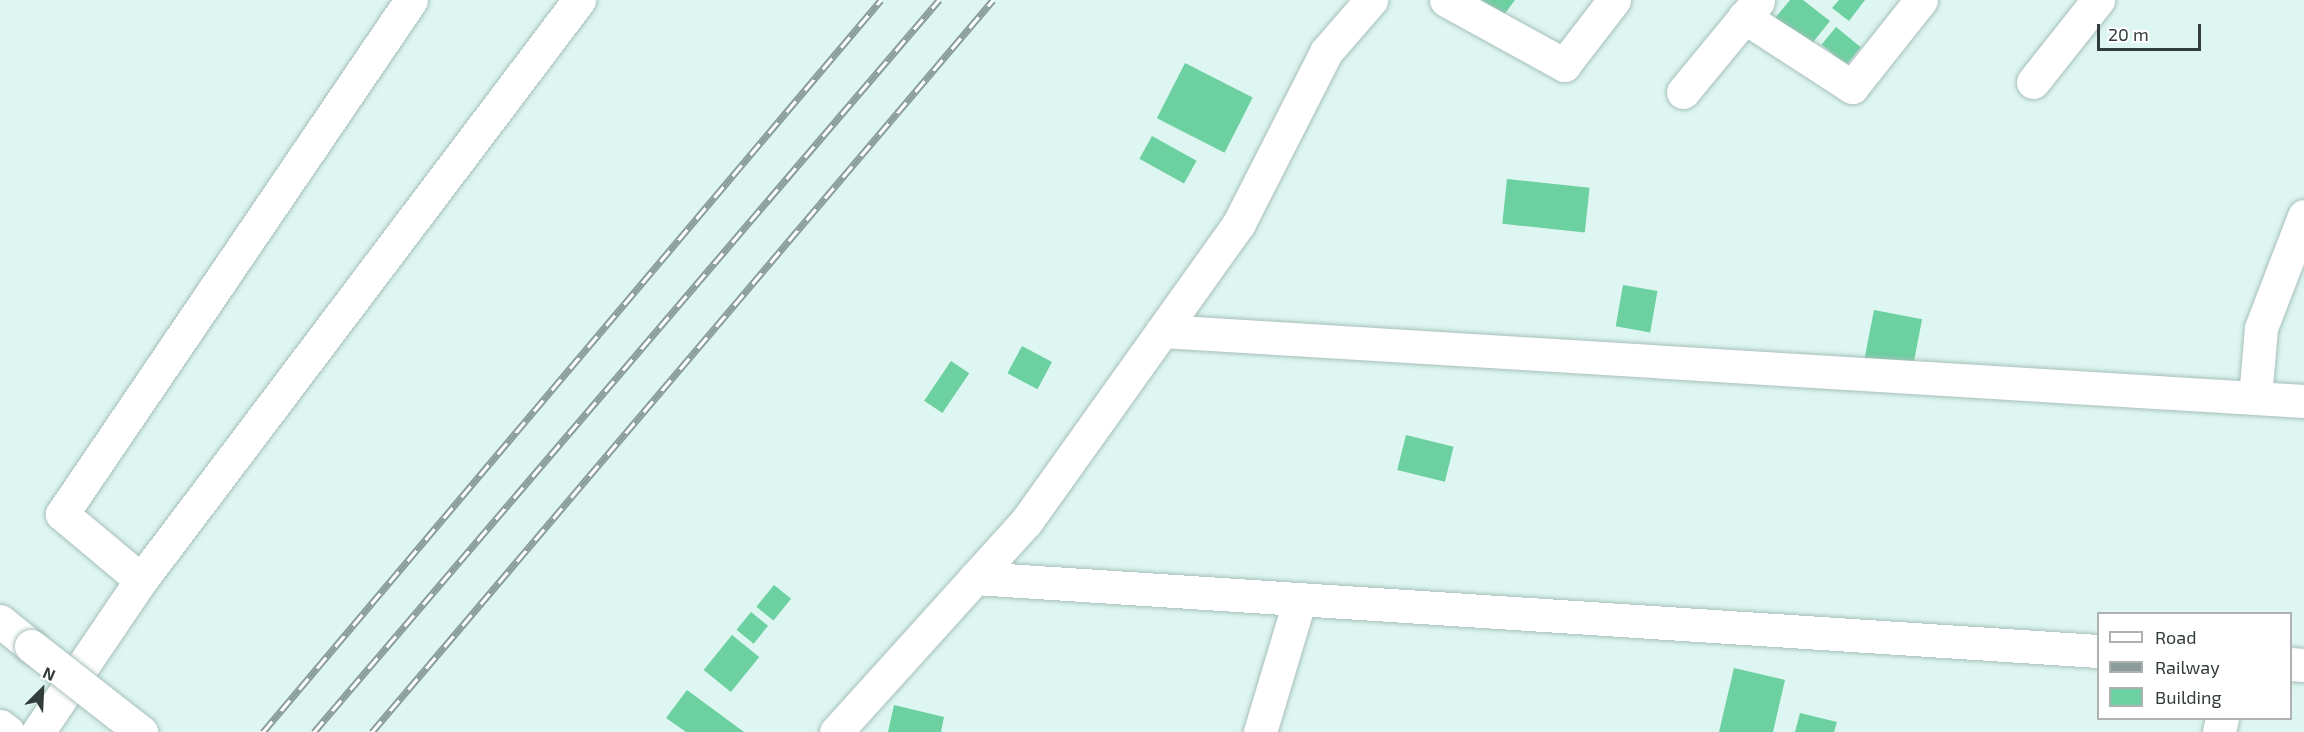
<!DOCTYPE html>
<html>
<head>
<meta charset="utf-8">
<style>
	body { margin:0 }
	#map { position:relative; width:2304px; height:732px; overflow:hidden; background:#ddf6f1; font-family:"Exo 2",sans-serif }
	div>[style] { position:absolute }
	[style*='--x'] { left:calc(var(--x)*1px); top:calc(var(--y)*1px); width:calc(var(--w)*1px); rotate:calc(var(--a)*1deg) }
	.building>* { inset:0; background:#6cd0a1; transform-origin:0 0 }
	.roads { filter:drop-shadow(0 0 2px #a7bfba) drop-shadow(0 0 2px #a7bfba) }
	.minor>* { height:33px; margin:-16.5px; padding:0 16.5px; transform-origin:16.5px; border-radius:16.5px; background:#fff }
	.highway>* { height:33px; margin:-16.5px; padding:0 16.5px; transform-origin:16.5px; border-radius:16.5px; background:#fff }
	.rail>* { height:7px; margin-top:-3.5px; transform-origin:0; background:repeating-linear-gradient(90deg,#fff 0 14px,#8b9d9a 0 28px); box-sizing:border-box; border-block:2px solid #8b9d9a }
	.bridges { filter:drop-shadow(0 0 2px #a7bfba) drop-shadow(0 0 2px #a7bfba) }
	.highway-bridge>* { height:33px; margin:-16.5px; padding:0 16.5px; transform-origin:16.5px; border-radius:16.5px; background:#fff }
	span { translate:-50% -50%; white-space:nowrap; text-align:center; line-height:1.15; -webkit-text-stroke:6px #fff; paint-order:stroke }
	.legend { position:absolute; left:2097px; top:612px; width:195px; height:108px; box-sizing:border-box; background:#fff; border:2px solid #adb1b0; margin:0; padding:8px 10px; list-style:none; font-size:18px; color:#323c3a }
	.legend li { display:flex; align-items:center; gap:12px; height:30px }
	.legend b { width:30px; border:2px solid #adb1b0 }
	.north { position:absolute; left:12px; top:660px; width:60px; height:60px; -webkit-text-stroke:4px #fff; paint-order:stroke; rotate:24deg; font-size:16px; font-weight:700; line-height:24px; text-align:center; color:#323c3a }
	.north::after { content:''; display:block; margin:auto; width:21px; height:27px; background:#323c3a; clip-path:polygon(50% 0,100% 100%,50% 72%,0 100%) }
	.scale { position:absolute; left:2097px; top:24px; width:104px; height:27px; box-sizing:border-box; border:3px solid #323c3a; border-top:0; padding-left:8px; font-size:18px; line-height:21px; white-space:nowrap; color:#323c3a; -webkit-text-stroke:4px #fff; paint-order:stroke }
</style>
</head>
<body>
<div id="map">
	<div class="building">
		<i style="clip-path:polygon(1481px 0,1515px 0,1503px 16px)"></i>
		<i style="clip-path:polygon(1790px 0,1803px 0,1830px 21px,1810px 46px,1775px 18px)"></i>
		<i style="clip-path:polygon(1839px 0,1865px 0,1849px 21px,1832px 8px)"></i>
		<i style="left:1836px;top:27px;width:32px;height:23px;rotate:39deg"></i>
		<i style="left:1185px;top:63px;width:76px;height:62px;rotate:27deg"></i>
		<i style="left:1152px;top:136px;width:51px;height:26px;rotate:29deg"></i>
		<i style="left:1507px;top:179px;width:83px;height:45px;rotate:6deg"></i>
		<i style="left:1623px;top:285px;width:35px;height:42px;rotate:10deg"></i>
		<i style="left:1874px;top:310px;width:49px;height:52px;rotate:11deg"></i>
		<i style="left:1022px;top:346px;width:34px;height:31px;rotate:28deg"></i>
		<i style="left:951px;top:361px;width:22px;height:48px;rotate:34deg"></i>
		<i style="left:1406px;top:435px;width:49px;height:36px;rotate:14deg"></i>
		<i style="left:774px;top:585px;width:22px;height:28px;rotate:39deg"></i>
		<i style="left:751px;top:612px;width:22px;height:23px;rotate:39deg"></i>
		<i style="left:732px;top:635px;width:35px;height:45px;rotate:39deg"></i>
		<i style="clip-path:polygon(1734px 668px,1785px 680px,1773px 732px,1719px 732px)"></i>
		<i style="clip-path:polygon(687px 690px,744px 732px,686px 732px,666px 718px)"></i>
		<i style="clip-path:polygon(894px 705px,944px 717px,941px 732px,888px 732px)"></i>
		<i style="clip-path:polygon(1800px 713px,1837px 722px,1834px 732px,1795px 732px)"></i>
	</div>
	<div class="roads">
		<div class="minor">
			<i style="--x:1446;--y:0;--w:135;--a:28.8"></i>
			<i style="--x:1564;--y:65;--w:82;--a:-52.4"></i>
			<i style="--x:1744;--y:17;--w:129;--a:32.9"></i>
			<i style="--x:1852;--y:87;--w:111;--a:-51.6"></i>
			<i style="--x:2033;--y:82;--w:105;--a:-51.6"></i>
			<i style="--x:1683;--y:92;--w:118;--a:-50.5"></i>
			<i style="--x:1162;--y:331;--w:1144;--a:3.51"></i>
			<i style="--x:2255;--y:398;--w:70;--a:-85.1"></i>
			<i style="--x:2261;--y:328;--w:120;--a:-69"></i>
			<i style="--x:975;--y:578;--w:1125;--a:3.72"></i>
			<i style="--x:141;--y:580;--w:727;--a:-52.94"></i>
			<i style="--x:2290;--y:664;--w:14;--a:4"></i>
			<i style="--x:38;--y:732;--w:184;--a:-55.9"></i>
			<i style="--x:141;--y:580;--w:103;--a:-140.1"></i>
			<i style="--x:62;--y:514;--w:621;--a:-55.82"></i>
			<i style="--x:836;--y:732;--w:283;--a:-47.9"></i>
			<i style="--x:1026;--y:522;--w:367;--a:-54.5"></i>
			<i style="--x:1239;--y:223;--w:192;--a:-63"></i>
			<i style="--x:1326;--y:52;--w:69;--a:-49.1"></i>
			<i style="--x:1260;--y:732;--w:139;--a:-73.3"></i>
			<i style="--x:2219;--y:732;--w:14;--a:-78"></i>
		</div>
		<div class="highway">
			<i style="--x:0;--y:621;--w:40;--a:39"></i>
			<i style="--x:0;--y:726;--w:10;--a:37"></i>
		</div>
	</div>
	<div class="rail">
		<i style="--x:263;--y:732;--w:958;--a:-49.83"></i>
		<i style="--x:314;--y:732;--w:963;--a:-49.51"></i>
		<i style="--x:372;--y:732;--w:960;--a:-49.69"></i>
	</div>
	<div class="bridges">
		<div class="highway-bridge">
			<i style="--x:31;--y:646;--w:140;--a:38"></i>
		</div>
	</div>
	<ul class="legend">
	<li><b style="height:8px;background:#fff"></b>Road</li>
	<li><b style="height:8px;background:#8b9d9a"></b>Railway</li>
	<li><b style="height:16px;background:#6cd0a1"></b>Building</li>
	</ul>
	<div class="north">N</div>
	<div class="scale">20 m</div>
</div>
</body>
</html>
